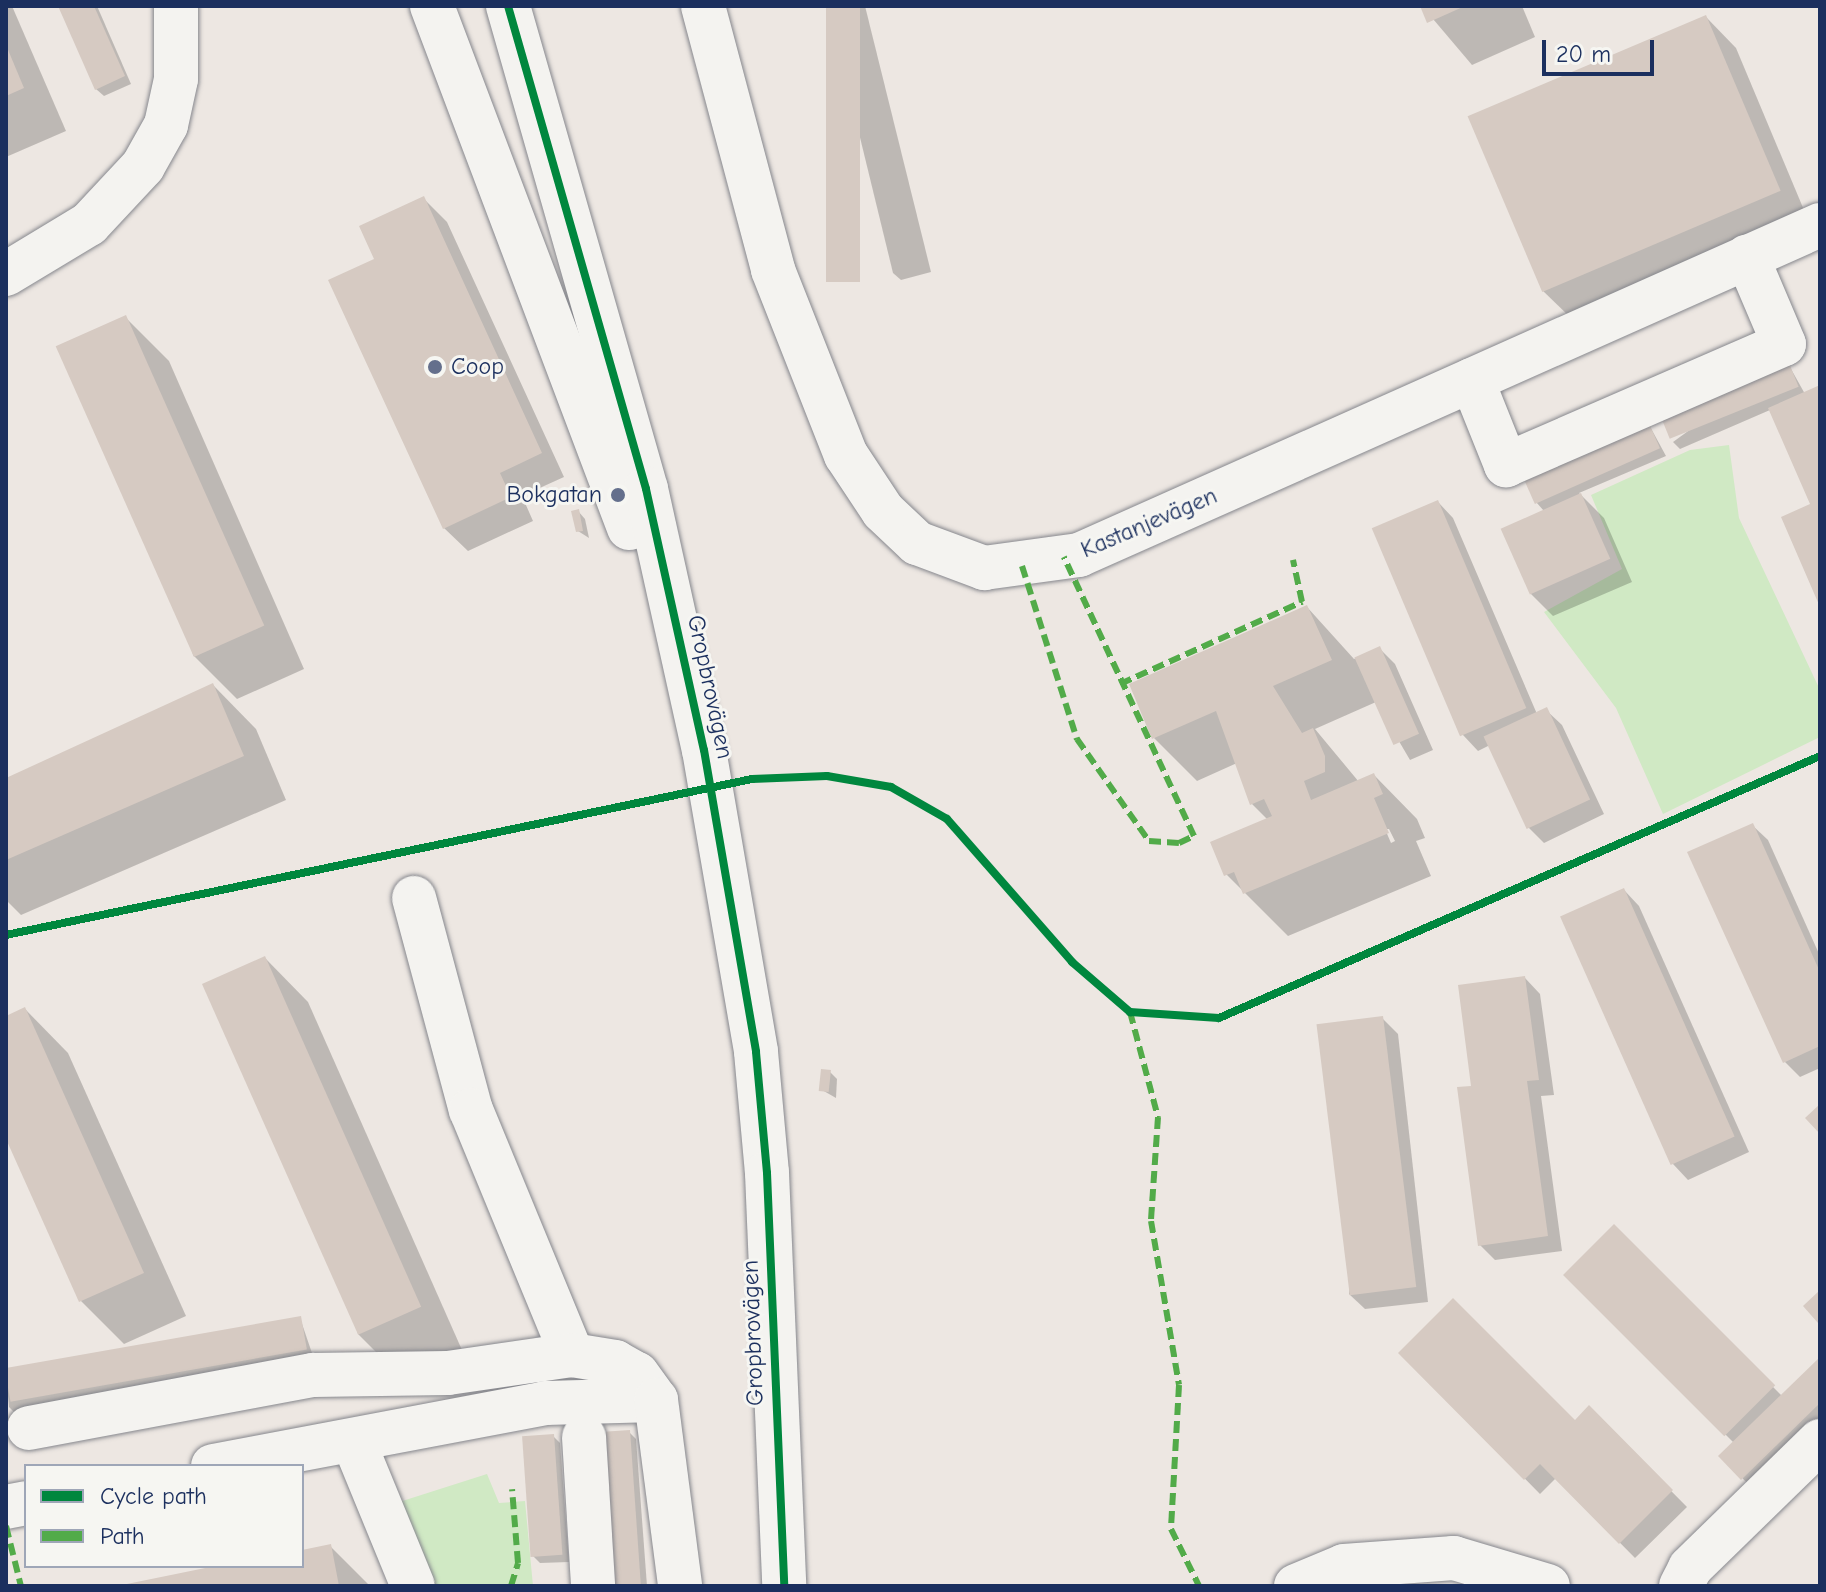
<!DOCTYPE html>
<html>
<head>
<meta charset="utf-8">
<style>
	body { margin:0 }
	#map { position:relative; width:1826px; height:1592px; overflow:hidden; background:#ede7e2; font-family:"Comic Neue",sans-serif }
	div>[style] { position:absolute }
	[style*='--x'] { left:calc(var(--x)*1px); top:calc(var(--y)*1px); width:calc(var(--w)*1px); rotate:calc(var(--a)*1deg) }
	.green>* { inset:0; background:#d0e9c4 }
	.shadow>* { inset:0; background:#0003 }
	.building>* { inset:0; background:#d6cac2; transform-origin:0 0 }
	.roads { filter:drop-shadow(0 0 2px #86878d) drop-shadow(0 0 2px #86878d) }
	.minor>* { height:44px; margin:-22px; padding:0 22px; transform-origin:22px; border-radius:22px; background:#f4f3f0 }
	.quiet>* { height:6px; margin-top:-3px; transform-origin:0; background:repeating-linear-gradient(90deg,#52ab49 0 12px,transparent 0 18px) }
	.cycleway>* { height:8px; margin:-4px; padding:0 4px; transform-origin:4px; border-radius:4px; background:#00873e }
	.dots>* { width:22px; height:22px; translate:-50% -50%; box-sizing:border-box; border:4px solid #f6f6f2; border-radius:50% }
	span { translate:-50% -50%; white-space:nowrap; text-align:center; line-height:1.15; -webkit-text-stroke:6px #f6f6f2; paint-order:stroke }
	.poi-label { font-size:24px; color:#1b2f5e }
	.left { translate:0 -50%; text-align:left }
	.right { translate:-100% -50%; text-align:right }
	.street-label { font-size:24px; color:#1b2f5e }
	.frame { position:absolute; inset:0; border:8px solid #1b2f5e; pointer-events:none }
	.legend { position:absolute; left:24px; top:1464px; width:280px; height:104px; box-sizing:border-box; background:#f6f6f2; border:2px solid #9ea6b7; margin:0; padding:10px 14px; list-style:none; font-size:24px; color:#1b2f5e }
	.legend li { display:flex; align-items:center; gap:16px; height:40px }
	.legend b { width:40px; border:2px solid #9ea6b7 }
	.scale { position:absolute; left:1542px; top:40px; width:112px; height:36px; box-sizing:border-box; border:4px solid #1b2f5e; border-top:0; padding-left:10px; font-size:24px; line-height:28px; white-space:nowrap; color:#1b2f5e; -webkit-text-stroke:6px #f6f6f2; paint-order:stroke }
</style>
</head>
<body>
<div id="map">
	<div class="green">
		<i style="clip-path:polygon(1729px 445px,1739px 518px,1820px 690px,1820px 737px,1663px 814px,1616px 708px,1544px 612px,1622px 569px,1591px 495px,1690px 450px)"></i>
		<i style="clip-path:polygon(487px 1474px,499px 1503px,525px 1501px,533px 1586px,432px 1586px,393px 1504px)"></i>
	</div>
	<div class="shadow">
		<i style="clip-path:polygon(6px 6px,12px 6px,66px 131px,6px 157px)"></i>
		<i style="clip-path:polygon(60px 6px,97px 6px,131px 84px,104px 96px,96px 89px)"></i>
		<i style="clip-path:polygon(828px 6px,865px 6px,931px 272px,901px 280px,893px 273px)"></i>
		<i style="clip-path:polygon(1422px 6px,1522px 6px,1535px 37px,1472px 65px)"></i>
		<i style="clip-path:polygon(1706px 17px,1736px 48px,1809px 222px,1573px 320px,1542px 290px)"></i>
		<i style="clip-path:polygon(423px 198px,447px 222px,564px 477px,522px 496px,533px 521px,468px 551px,444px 528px,377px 260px)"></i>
		<i style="clip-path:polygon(126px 318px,169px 361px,304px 669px,237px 699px,193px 655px)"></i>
		<i style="clip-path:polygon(1786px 360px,1805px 394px,1820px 387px,1820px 602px,1813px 505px,1770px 410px,1680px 449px,1673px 442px)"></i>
		<i style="clip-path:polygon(1647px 421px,1666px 456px,1579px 493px,1604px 518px,1632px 582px,1553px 616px,1530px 593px,1544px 511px,1536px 502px)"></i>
		<i style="clip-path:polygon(1438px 502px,1453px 518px,1537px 714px,1546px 710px,1562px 725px,1604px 814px,1544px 843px,1528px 827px,1490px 745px,1478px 751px,1463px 735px)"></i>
		<i style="clip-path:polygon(578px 511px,585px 519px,589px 538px,578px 531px)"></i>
		<i style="clip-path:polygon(evenodd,1307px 607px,1354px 659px,1379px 648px,1395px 664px,1433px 750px,1410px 760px,1376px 702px,1315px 729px,1359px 782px,1374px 775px,1417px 819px,1425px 838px,1416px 841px,1431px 876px,1288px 936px,1226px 874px,1268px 820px,1252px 804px,1237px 763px,1197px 781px,1154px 738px,1307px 607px,1385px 829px,1389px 829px,1395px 841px,1391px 843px,1385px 829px)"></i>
		<i style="clip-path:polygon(213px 685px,256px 729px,286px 800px,21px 915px,6px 900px,6px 780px)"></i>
		<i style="clip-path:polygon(1752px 825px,1768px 840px,1820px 956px,1820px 1068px,1800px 1077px,1785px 1062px)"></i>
		<i style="clip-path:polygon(1624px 890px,1639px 906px,1749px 1152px,1688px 1180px,1673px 1164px)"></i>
		<i style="clip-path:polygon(265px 958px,308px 1002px,462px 1350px,401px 1377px,358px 1334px)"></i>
		<i style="clip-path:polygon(1525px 978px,1540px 994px,1554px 1095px,1541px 1096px,1562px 1251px,1495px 1260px,1480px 1245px,1473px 1087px)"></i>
		<i style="clip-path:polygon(25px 1009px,68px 1053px,186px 1316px,124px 1344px,81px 1301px,6px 1134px,6px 1018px)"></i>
		<i style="clip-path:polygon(1382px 1018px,1398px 1034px,1428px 1302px,1365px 1309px,1349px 1294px)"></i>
		<i style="clip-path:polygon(830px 1072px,837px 1079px,836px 1098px,822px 1090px)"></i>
		<i style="clip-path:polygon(1614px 1227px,1782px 1396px,1820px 1360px,1820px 1417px,1749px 1485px,1721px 1456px,1734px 1443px,1566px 1275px)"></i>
		<i style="clip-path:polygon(300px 1318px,313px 1356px,16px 1414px,9px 1407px,6px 1376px)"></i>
		<i style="clip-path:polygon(1401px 1353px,1575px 1423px,1589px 1408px,1687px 1507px,1635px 1558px,1556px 1478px,1540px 1494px)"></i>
		<i style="clip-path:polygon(629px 1432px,636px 1439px,647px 1586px,613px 1586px)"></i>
		<i style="clip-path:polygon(553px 1436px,560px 1443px,569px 1562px,540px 1563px,533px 1556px)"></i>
		<i style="clip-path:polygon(330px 1546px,370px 1586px,120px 1586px,226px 1566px,302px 1566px,302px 1552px)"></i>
	</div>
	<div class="building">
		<i style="clip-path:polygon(58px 6px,94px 6px,125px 76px,95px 90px)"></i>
		<i style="left:826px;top:6px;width:34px;height:276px"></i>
		<i style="clip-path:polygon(1420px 6px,1465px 6px,1427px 23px)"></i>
		<i style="left:1706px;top:15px;width:191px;height:259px;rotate:67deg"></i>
		<i style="clip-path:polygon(6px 45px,24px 88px,6px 96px)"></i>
		<i style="clip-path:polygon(424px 196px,542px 453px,500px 473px,511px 497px,443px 529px,328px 280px,374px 259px,359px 226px)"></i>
		<i style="left:126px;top:315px;width:340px;height:77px;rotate:66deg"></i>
		<i style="left:1787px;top:358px;width:31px;height:139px;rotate:68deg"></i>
		<i style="clip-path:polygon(1820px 385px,1820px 607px,1781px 517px,1810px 504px,1768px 408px)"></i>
		<i style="left:1647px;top:419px;width:32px;height:137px;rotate:66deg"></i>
		<i style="left:1581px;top:493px;width:72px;height:88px;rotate:66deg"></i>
		<i style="left:1438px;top:500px;width:226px;height:72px;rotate:67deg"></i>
		<i style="clip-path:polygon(579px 509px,583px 531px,576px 532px,571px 511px)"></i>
		<i style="clip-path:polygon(1307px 605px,1332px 660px,1273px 686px,1302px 733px,1313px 728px,1325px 756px,1325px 772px,1304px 781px,1311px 800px,1374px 773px,1383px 794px,1374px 798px,1389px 833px,1243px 894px,1234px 872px,1224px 876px,1210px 842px,1272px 816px,1264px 799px,1250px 805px,1216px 711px,1152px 739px,1129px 684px)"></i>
		<i style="left:1380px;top:646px;width:96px;height:28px;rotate:66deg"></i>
		<i style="clip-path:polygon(213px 683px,244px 756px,6px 860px,6px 778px)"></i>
		<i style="left:1547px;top:707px;width:102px;height:70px;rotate:65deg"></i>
		<i style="clip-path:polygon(1753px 823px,1820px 972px,1820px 1046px,1783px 1063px,1687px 852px)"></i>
		<i style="left:1624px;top:888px;width:272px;height:70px;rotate:66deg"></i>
		<i style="left:265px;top:956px;width:384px;height:69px;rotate:66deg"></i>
		<i style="clip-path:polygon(1525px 976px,1539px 1080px,1527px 1081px,1548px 1236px,1478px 1246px,1457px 1087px,1471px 1086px,1458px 985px)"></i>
		<i style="clip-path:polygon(25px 1007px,144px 1273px,79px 1302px,6px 1139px,6px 1016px)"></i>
		<i style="left:1383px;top:1016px;width:273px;height:67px;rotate:83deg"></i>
		<i style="left:821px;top:1069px;width:10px;height:22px;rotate:6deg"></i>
		<i style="clip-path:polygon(1820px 1104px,1820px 1134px,1805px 1118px)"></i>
		<i style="left:1614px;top:1224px;width:228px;height:72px;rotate:45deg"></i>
		<i style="clip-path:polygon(1820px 1290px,1820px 1321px,1818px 1323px,1803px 1306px)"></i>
		<i style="clip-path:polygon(1453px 1298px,1575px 1420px,1589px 1405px,1673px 1490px,1619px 1544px,1540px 1464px,1524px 1480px,1398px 1353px)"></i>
		<i style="left:301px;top:1316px;width:34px;height:301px;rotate:80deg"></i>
		<i style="clip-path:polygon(1820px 1357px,1820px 1403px,1741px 1480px,1718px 1456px)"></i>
		<i style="left:630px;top:1430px;width:156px;height:30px;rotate:86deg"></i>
		<i style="left:554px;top:1434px;width:121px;height:32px;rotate:86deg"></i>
		<i style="clip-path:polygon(331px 1544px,339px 1586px,117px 1586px,215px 1566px,302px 1566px,302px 1550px)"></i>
	</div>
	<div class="roads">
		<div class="minor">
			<i style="--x:432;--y:6;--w:558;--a:69.32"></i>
			<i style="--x:508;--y:6;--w:502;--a:74.05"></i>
			<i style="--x:646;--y:489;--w:267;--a:77.5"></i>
			<i style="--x:704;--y:750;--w:306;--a:80.2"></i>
			<i style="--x:756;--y:1052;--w:121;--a:84.8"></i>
			<i style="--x:767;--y:1173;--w:413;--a:87.6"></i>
			<i style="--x:703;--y:6;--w:273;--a:75.1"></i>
			<i style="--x:773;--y:270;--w:199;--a:68.5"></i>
			<i style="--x:846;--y:455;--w:67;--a:56.5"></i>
			<i style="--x:883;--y:511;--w:47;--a:43.3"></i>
			<i style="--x:917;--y:543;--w:72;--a:20.5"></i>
			<i style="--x:984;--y:568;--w:96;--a:-7.8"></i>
			<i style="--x:1079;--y:555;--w:811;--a:-24.01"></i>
			<i style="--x:6;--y:274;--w:97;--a:-31.1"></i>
			<i style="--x:89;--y:224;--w:79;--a:-47"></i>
			<i style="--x:143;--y:166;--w:47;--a:-60.7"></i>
			<i style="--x:166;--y:125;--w:47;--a:-77.7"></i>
			<i style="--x:176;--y:79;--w:73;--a:-90"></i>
			<i style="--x:1472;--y:380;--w:92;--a:68.2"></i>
			<i style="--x:1506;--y:465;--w:303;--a:-23.5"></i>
			<i style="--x:1784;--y:344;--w:95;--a:-113"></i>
			<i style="--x:414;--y:898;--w:220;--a:75"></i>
			<i style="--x:471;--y:1110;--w:265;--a:67.6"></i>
			<i style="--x:29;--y:1428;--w:289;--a:-10.6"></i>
			<i style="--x:313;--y:1375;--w:135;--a:-0.8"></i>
			<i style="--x:448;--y:1373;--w:125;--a:-8.3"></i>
			<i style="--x:572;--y:1355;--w:44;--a:9.2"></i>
			<i style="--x:615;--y:1362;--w:25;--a:29"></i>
			<i style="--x:637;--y:1374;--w:32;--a:54"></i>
			<i style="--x:584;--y:1437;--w:149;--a:86.5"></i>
			<i style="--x:360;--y:1457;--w:139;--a:67.7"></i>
			<i style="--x:213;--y:1466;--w:338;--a:-10.7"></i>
			<i style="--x:545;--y:1403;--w:111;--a:-1.5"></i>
			<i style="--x:656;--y:1400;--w:188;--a:82.6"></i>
			<i style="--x:6;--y:1507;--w:20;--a:-11"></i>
			<i style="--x:1296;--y:1586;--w:52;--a:-22.6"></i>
			<i style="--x:1344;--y:1566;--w:110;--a:-4.2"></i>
			<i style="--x:1454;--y:1558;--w:98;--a:16.6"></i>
			<i style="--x:1681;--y:1586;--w:20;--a:-63"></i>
			<i style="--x:1690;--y:1568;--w:182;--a:-44.3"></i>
		</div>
	</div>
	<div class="quiet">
		<i style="--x:1022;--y:566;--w:182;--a:72.4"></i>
		<i style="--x:1077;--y:739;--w:125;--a:54.8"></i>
		<i style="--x:1149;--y:841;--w:30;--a:4"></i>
		<i style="--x:1179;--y:843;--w:17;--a:-25"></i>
		<i style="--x:1194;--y:836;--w:308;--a:-115"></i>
		<i style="--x:1120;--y:684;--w:200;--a:-24.3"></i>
		<i style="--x:1302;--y:602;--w:43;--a:-102.1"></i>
		<i style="--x:1130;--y:1012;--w:109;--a:75.1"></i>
		<i style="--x:1158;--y:1117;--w:104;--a:93.9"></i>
		<i style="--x:1151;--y:1221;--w:166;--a:80.3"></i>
		<i style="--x:1179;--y:1385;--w:144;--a:93.2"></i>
		<i style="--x:1171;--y:1529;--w:64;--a:63.8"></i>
		<i style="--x:6;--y:1526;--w:62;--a:76"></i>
		<i style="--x:511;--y:1586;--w:24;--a:-73"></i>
		<i style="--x:518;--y:1563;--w:74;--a:-94.6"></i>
	</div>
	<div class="cycleway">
		<i style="--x:508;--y:6;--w:502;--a:74.05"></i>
		<i style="--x:646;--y:489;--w:267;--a:77.5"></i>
		<i style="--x:704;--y:750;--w:306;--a:80.2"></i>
		<i style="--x:756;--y:1052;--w:121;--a:84.8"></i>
		<i style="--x:767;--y:1173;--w:413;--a:87.6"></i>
		<i style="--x:6;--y:935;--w:762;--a:-11.81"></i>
		<i style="--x:752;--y:779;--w:75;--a:-2.3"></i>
		<i style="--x:827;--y:776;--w:65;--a:9.8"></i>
		<i style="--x:891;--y:787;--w:64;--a:29.7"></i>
		<i style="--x:947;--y:819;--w:190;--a:48.8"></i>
		<i style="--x:1072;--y:962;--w:77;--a:40.8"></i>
		<i style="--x:1130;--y:1012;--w:89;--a:3.9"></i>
		<i style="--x:1219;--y:1018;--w:656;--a:-23.55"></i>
	</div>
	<div class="dots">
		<i style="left:435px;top:367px;background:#646f8c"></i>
		<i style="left:618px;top:495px;background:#646f8c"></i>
	</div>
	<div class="poi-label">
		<span class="left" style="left:451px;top:367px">Coop</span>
		<span class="right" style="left:602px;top:495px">Bokgatan</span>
	</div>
	<div class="street-label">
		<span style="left:1149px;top:523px;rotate:-23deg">Kastanjevägen</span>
		<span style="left:710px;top:687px;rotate:78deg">Gropbrovägen</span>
		<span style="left:753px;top:1333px;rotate:-92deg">Gropbrovägen</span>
	</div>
	<div class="frame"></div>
	<ul class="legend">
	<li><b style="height:10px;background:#00873e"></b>Cycle path</li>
	<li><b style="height:10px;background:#52ab49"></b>Path</li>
	</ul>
	<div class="scale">20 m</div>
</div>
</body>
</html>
